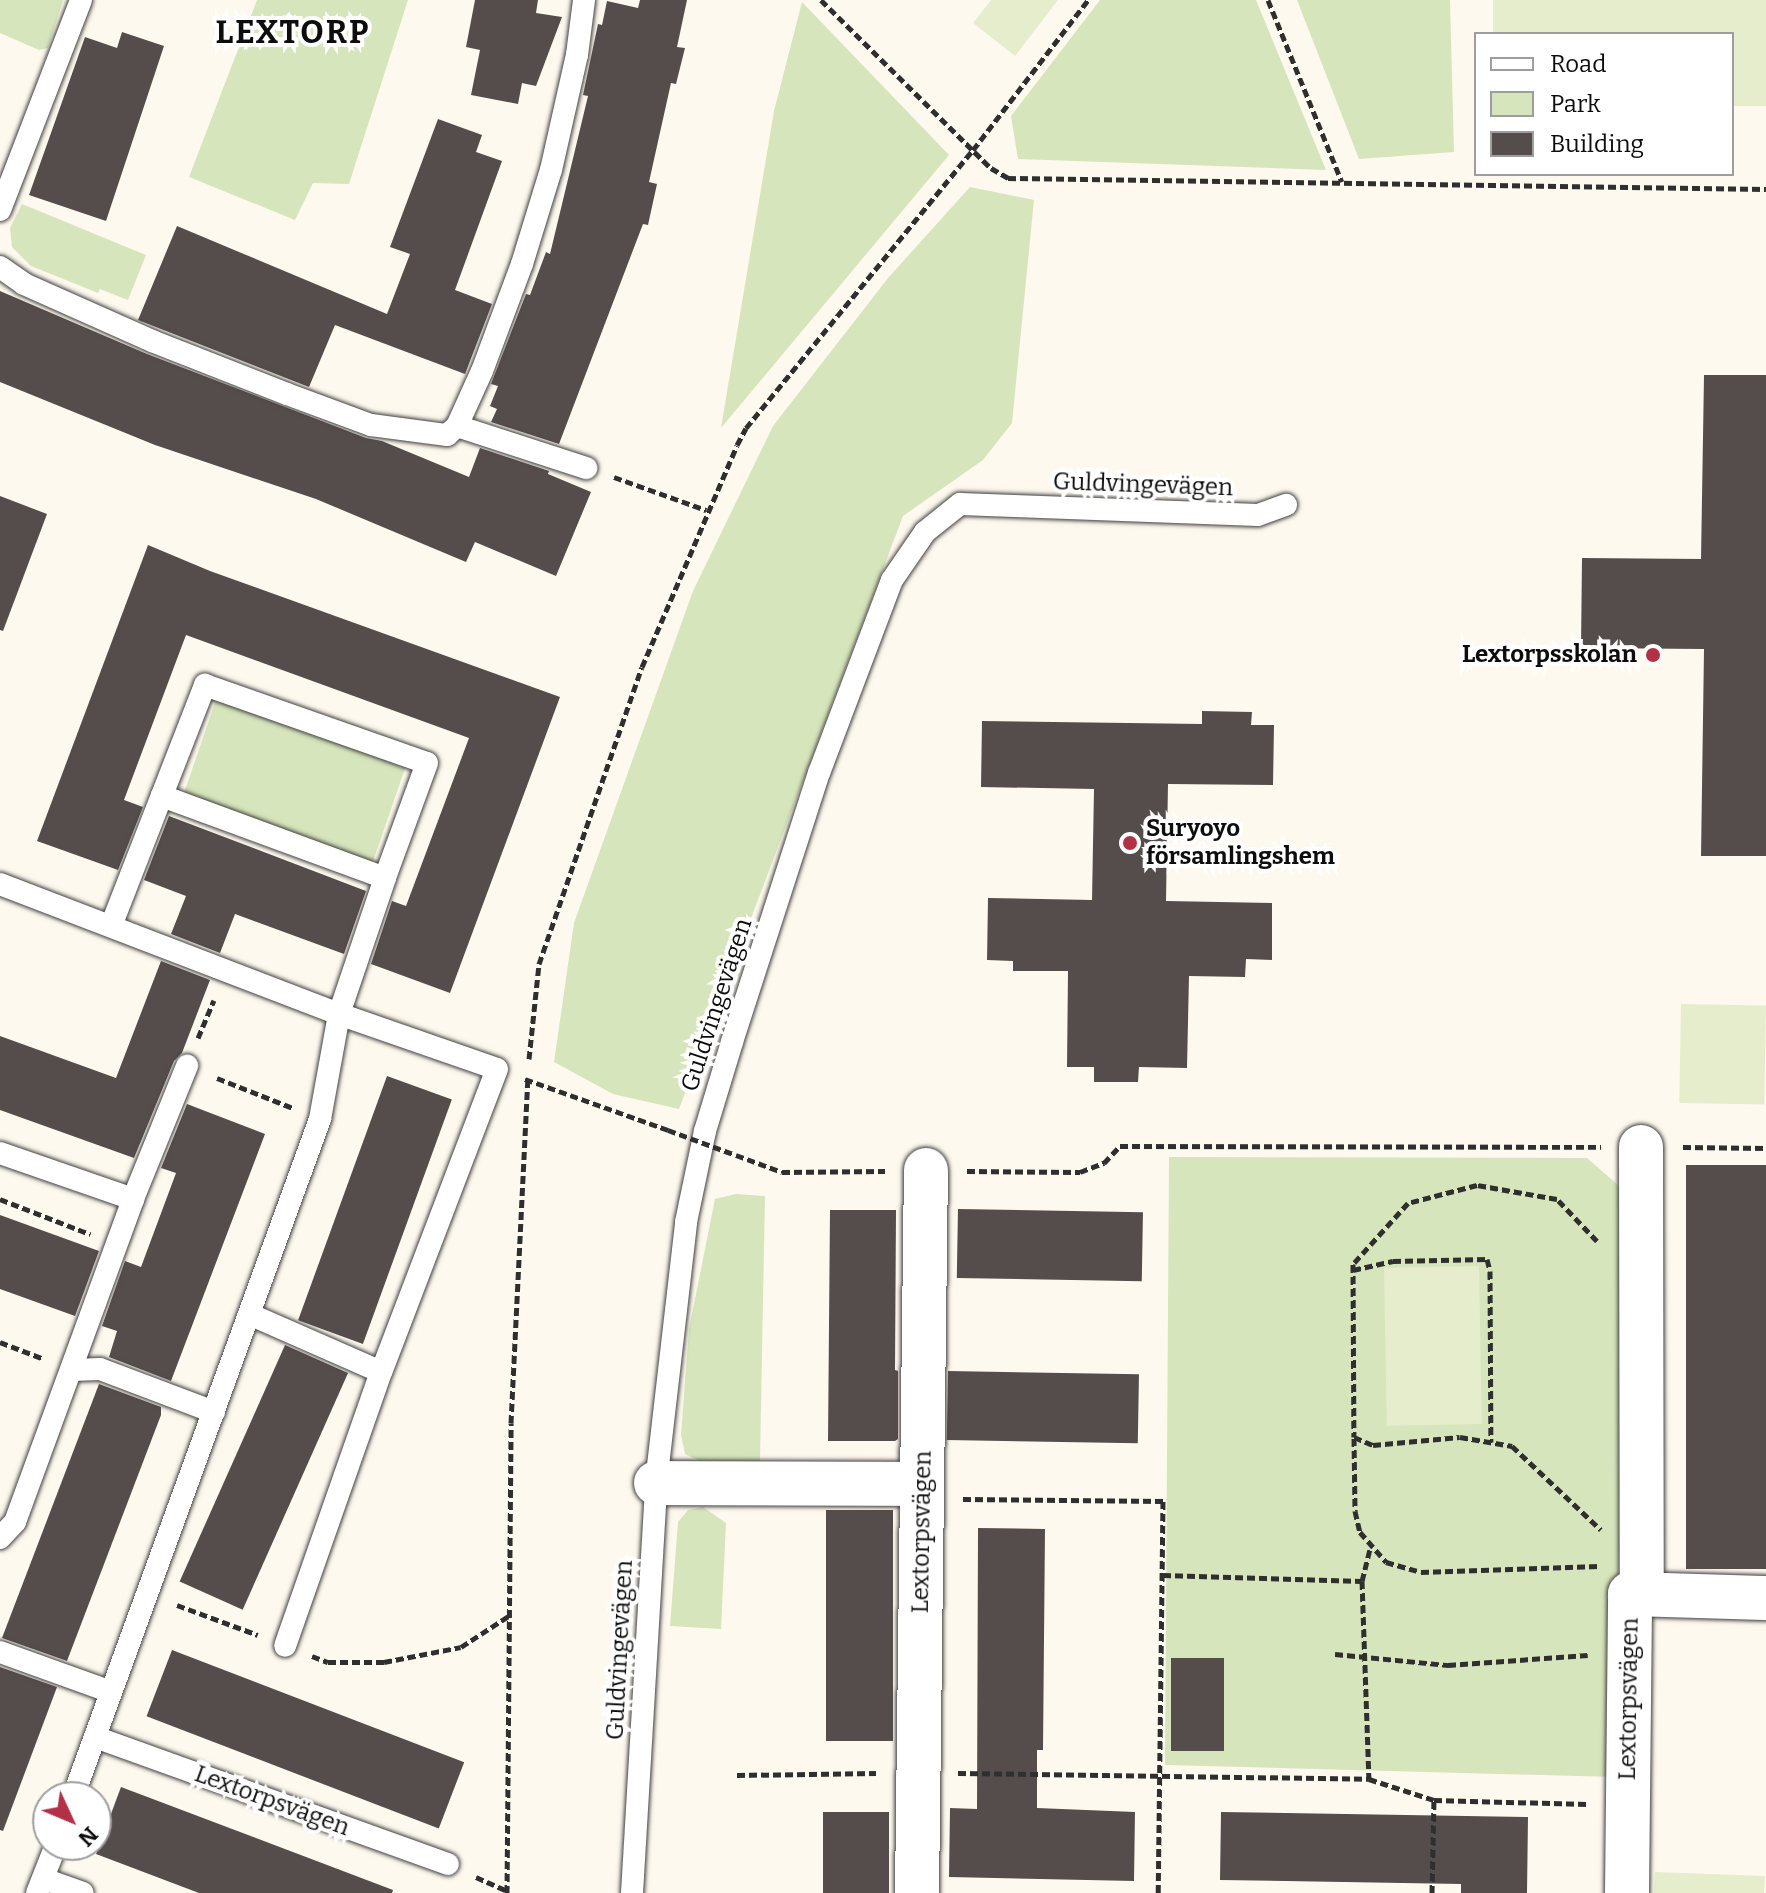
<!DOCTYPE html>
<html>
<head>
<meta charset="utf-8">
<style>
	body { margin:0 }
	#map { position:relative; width:1766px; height:1893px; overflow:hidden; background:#fef9ef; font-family:Bitter,serif }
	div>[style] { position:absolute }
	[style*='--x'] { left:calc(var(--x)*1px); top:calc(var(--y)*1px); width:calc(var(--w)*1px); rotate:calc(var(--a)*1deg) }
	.green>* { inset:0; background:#d6e5bb; transform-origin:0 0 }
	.pitch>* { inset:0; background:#e6edcc; transform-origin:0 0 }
	.building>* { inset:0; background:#554d4b; transform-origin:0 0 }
	.path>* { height:5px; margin-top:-2.5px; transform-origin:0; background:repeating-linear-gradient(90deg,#2f2f2f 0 8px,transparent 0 12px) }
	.roads { filter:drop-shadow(0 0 2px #404040) drop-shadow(0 0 2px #404040) }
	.lane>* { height:22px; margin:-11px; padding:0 11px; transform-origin:11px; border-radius:11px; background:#fff }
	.street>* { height:44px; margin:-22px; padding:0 22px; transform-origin:22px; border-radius:22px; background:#fff }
	.path-bridge>* { height:5px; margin-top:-2.5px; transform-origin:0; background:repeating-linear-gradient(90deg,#2f2f2f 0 8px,transparent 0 12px) }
	.dots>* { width:22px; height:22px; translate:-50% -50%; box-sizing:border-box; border:4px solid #fff; border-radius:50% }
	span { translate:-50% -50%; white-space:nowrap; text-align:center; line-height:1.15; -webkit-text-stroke:8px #fff; paint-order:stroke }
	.street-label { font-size:24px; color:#0d0d0d }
	.poi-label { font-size:24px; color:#0d0d0d; font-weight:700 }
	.right { translate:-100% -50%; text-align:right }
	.left { translate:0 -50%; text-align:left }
	.district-label { font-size:32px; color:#0d0d0d; font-weight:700; letter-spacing:2px }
	.legend { position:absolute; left:1474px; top:32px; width:260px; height:144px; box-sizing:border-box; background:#fff; border:2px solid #9e9e9e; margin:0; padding:10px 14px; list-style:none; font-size:24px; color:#0d0d0d }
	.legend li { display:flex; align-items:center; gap:16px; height:40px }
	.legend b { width:40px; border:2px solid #9e9e9e }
	.north { position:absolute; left:32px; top:1781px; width:80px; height:80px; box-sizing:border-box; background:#fff; border:2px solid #9e9e9e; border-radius:50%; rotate:134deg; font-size:22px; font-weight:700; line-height:32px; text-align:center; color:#0d0d0d }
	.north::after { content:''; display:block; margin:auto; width:28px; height:36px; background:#b23147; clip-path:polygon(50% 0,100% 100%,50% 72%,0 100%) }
</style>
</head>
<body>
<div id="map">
	<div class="green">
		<i style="clip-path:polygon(0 0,63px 0,48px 48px,39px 50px,0 33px)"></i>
		<i style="clip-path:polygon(257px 0,408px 0,349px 184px,313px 183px,295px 220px,189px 177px)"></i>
		<i style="clip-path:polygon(1100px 0,1256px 0,1326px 170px,1018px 159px,1011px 116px)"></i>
		<i style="clip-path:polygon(1297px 0,1450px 0,1454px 152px,1359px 159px)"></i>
		<i style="clip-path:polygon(802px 2px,949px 155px,721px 428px,774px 111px)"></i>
		<i style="clip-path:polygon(970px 187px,1034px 200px,1012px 423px,983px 460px,903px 516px,679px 1109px,613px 1094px,554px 1062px,574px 923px,693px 591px,773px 426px,888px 278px)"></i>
		<i style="clip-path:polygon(22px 204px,146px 255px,128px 300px,100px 289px,98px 293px,31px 266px,12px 247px,10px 228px)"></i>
		<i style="left:216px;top:700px;width:201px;height:102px;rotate:19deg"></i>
		<i style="clip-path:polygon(1169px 1157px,1587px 1158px,1626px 1192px,1614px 1777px,1165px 1765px)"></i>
		<i style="clip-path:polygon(736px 1194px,765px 1196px,760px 1461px,704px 1463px,685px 1454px,681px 1435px,689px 1329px,715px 1199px)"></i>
		<i style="clip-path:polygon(703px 1507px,726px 1523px,721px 1629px,670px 1626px,678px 1522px,688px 1510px)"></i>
	</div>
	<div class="pitch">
		<i style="clip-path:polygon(991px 0,1058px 0,1015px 56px,973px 23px)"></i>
		<i style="clip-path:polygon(1493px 0,1766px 0,1766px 106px,1732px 106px,1732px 34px,1493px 34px)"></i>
		<i style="left:1681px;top:1004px;width:85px;height:99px;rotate:1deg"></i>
		<i style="left:1479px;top:1266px;width:158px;height:95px;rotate:89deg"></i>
		<i style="clip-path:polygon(1655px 1872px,1765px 1876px,1764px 1893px,1654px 1893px)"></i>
	</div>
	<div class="building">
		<i style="clip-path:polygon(475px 0,538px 0,536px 13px,562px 17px,536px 86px,522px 83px,518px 104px,471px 95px,480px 50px,466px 47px)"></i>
		<i style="clip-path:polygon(640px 0,687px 0,677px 47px,685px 48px,676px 84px,671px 83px,649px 182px,657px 184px,648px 225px,643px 224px,559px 444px,491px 422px,497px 409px,490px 406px,498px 386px,491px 384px,526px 294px,530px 295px,546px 252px,550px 254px,588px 96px,583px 95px,598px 24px,602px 25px,607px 1px,638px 8px)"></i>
		<i style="clip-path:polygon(122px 32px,164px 46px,106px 221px,29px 195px,85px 37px,117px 48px)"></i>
		<i style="clip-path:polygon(438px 119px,482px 135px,476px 152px,502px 161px,455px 290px,492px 304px,465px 374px,335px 325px,309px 387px,138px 320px,177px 226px,387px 314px,410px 254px,390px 247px)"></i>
		<i style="clip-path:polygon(0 291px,147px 354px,366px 438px,382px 441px,469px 477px,480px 448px,549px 471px,548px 474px,591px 492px,556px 576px,475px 542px,466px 562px,316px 499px,155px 445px,0 382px)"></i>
		<i style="clip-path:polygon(1704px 375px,1766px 375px,1766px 856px,1701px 856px,1704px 649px,1581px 648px,1582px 558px,1701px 559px)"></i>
		<i style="clip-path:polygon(0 496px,47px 514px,3px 631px,0 630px)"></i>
		<i style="clip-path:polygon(148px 545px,210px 571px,560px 697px,450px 993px,371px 964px,392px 901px,406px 906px,469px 738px,186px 635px,124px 800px,143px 807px,118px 870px,37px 841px)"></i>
		<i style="clip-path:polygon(1202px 711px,1252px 712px,1251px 725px,1274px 725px,1273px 785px,1168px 784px,1166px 901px,1272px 903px,1272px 960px,1246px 959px,1245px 977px,1189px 976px,1187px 1068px,1139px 1067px,1138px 1082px,1094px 1082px,1094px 1067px,1067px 1067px,1068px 971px,1013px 971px,1013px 961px,987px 960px,988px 898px,1092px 900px,1094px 789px,981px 787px,982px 721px,1202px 724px)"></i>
		<i style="clip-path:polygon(169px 816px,366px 891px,344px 954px,235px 914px,220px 953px,171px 934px,186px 896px,144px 880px)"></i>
		<i style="clip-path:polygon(161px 961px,210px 980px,182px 1053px,174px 1061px,134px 1158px,0 1110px,0 1036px,116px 1078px)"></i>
		<i style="left:387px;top:1076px;width:69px;height:260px;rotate:20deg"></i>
		<i style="clip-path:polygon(187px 1104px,265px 1134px,171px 1381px,109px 1357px,117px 1331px,102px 1326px,125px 1261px,141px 1267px,176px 1173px,161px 1168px)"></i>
		<i style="left:1686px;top:1165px;width:80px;height:404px"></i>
		<i style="left:958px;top:1209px;width:185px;height:69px;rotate:1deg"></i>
		<i style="clip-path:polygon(830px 1210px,896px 1210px,895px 1370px,898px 1371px,898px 1439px,895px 1441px,828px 1441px)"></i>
		<i style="clip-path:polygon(0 1215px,99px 1251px,75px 1316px,0 1289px)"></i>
		<i style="left:285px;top:1345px;width:69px;height:259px;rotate:24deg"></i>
		<i style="left:948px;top:1371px;width:191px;height:69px;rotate:1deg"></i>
		<i style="clip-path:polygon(99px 1384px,161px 1407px,161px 1415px,67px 1661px,2px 1638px)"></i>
		<i style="left:826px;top:1510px;width:67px;height:231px"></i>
		<i style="clip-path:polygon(978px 1528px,1045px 1529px,1043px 1750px,1037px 1750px,1037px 1808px,1135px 1812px,1134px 1881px,949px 1877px,950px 1808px,977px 1809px)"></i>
		<i style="left:172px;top:1650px;width:313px;height:71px;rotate:21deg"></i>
		<i style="left:1171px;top:1658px;width:53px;height:93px"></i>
		<i style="clip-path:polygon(0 1667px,57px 1687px,3px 1831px,0 1830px)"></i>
		<i style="clip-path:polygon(121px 1787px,393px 1890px,392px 1893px,199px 1893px,96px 1854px)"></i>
		<i style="left:823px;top:1812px;width:66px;height:81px"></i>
		<i style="clip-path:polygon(1221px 1812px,1528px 1817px,1527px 1893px,1461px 1893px,1461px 1884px,1220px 1880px)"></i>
	</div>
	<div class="path">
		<i style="--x:821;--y:0;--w:239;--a:44.7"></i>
		<i style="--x:991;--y:168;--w:20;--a:30"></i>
		<i style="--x:1008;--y:178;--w:758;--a:0.83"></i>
		<i style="--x:1268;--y:0;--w:196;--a:67.9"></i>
		<i style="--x:614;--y:477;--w:98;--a:19.7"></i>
		<i style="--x:198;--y:1038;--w:41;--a:-67.2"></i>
		<i style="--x:529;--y:1059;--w:96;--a:-84"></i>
		<i style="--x:539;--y:964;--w:314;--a:-70.9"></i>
		<i style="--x:642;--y:667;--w:241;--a:-66.8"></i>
		<i style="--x:737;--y:445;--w:19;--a:-62"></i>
		<i style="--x:746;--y:428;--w:359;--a:-50.8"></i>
		<i style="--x:973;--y:150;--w:189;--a:-52.5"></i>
		<i style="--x:217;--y:1078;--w:82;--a:21.5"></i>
		<i style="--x:525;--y:1079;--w:152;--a:19.6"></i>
		<i style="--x:1683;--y:1147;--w:83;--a:0.7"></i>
		<i style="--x:736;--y:1155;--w:49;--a:20.3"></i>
		<i style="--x:782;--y:1172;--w:103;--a:-0.6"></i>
		<i style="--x:967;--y:1171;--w:113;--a:0.5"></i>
		<i style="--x:1080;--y:1172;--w:26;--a:-21"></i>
		<i style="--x:1104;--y:1163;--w:23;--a:-47"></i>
		<i style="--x:1120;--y:1146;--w:481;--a:0.1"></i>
		<i style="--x:0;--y:1199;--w:97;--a:21.3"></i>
		<i style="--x:1597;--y:1241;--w:58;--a:-133.6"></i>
		<i style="--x:1557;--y:1199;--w:81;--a:-170.1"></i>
		<i style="--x:1477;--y:1185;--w:71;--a:165.4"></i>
		<i style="--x:1408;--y:1203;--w:82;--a:132"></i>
		<i style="--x:1353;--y:1264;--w:173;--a:89.7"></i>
		<i style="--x:1354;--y:1437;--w:21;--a:23"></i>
		<i style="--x:1373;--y:1445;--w:87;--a:-5.3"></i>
		<i style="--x:1460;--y:1437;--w:53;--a:9.8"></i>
		<i style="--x:1512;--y:1446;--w:122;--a:43.3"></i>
		<i style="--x:1353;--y:1270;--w:41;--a:-12.7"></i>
		<i style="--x:1393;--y:1261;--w:94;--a:-1.2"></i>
		<i style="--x:1487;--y:1259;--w:12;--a:76"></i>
		<i style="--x:1490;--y:1271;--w:171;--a:89.7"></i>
		<i style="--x:0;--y:1342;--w:47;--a:21.1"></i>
		<i style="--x:1354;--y:1438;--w:73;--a:89.2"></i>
		<i style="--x:1355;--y:1511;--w:22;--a:77"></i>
		<i style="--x:1360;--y:1532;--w:40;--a:49"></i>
		<i style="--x:1386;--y:1562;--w:36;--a:16"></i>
		<i style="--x:1421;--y:1572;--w:178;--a:-1.9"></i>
		<i style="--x:963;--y:1499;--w:200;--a:0.6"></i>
		<i style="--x:1163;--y:1501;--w:392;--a:90.7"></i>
		<i style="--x:1163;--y:1575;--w:199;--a:1.7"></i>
		<i style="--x:1362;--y:1581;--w:198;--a:88"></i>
		<i style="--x:1362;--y:1581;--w:34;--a:-76"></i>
		<i style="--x:177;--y:1605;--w:86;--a:20.3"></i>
		<i style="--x:1335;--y:1654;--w:114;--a:5.6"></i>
		<i style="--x:1448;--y:1665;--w:140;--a:-4.1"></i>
		<i style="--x:312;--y:1656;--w:17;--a:21"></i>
		<i style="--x:328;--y:1662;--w:56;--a:0"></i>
		<i style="--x:384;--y:1662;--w:78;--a:-11"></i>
		<i style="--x:461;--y:1647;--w:59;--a:-33.1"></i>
		<i style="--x:958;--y:1773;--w:411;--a:0.8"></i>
		<i style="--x:1369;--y:1779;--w:68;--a:17.9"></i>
		<i style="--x:737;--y:1775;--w:139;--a:-0.8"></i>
		<i style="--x:476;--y:1877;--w:34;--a:24"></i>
		<i style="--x:507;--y:1893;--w:470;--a:-89.5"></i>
		<i style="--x:511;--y:1423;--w:342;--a:-87.2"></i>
		<i style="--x:1432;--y:1893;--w:93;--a:-88.8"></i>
		<i style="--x:1434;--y:1800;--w:153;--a:1.5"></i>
	</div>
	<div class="roads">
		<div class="lane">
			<i style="--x:0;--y:210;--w:225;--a:-68.9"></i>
			<i style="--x:0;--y:267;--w:29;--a:35"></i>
			<i style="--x:24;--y:284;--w:140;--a:24"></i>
			<i style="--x:152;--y:341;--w:145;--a:21.4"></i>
			<i style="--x:287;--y:394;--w:90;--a:20.3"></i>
			<i style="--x:371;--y:425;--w:77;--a:7.5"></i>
			<i style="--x:447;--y:435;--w:13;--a:-42"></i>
			<i style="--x:457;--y:426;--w:60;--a:-65.6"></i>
			<i style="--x:482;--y:371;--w:114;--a:-69.5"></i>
			<i style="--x:522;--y:264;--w:98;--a:-72.9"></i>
			<i style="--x:551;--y:170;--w:118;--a:-77.3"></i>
			<i style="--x:577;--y:55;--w:55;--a:-82.7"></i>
			<i style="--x:457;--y:426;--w:136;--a:18"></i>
			<i style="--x:0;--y:884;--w:363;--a:21"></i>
			<i style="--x:339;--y:1014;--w:167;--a:19.2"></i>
			<i style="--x:497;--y:1069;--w:324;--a:110.9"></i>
			<i style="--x:111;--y:926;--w:259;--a:-68.7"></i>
			<i style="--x:205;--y:685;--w:235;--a:19.4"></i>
			<i style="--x:427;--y:763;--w:122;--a:110.1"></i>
			<i style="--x:385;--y:878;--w:238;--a:-159.8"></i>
			<i style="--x:0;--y:1153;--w:141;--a:19.1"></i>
			<i style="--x:249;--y:1314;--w:144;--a:23.7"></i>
			<i style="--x:381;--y:1372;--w:290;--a:109.3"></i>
			<i style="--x:71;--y:1370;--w:29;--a:-2"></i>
			<i style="--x:100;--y:1369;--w:122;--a:20.7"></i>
			<i style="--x:0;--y:1538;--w:22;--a:-47"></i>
			<i style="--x:15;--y:1522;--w:344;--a:-69.9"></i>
			<i style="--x:133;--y:1199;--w:144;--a:-67.9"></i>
			<i style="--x:0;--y:1652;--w:118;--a:19.8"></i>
			<i style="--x:95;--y:1737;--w:375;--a:19.8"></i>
			<i style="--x:73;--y:1797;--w:722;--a:-69.98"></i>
			<i style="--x:320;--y:1119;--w:107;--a:-79.7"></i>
			<i style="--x:339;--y:1014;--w:144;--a:-71.3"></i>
			<i style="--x:44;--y:1879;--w:41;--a:19.7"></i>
			<i style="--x:37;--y:1893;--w:52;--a:-68.4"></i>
			<i style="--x:632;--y:1893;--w:411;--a:-86.6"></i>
			<i style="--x:656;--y:1483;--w:263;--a:-83.4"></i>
			<i style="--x:686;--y:1222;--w:93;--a:-78.2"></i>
			<i style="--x:705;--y:1131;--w:93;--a:-73.1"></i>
			<i style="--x:732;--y:1042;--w:283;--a:-72.1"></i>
			<i style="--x:819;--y:773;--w:206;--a:-69.3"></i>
			<i style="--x:892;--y:580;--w:58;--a:-55.5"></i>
			<i style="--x:925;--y:532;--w:45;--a:-38.7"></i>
			<i style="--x:960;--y:504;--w:298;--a:2.1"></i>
			<i style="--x:1258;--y:515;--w:30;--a:-20"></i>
		</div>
		<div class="street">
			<i style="--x:1641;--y:1147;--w:447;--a:89.9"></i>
			<i style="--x:656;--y:1483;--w:266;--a:0.2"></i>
			<i style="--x:917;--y:1893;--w:723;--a:-89.29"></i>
			<i style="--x:1627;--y:1893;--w:299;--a:-89.4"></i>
			<i style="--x:1630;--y:1594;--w:136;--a:1.7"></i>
		</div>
	</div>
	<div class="path-bridge">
		<i style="--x:668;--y:1130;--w:72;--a:20.2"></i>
	</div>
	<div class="dots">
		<i style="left:1653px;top:655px;background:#b23147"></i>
		<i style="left:1130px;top:843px;background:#b23147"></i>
	</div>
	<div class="street-label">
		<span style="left:1143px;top:485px;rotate:2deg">Guldvingevägen</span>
		<span style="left:717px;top:1005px;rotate:-72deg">Guldvingevägen</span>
		<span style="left:922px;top:1532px;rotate:-89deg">Lextorpsvägen</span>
		<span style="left:620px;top:1650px;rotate:-87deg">Guldvingevägen</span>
		<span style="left:1629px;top:1699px;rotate:-89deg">Lextorpsvägen</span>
		<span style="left:272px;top:1801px;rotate:20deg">Lextorpsvägen</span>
	</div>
	<div class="poi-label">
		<span class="right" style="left:1637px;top:655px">Lextorpsskolan</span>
		<span class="left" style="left:1146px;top:843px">Suryoyo<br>församlingshem</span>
	</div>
	<div class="district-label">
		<span style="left:293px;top:32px">LEXTORP</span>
	</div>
	<ul class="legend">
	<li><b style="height:10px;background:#fff"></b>Road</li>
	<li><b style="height:22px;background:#d6e5bb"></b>Park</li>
	<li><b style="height:22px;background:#554d4b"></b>Building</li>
	</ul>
	<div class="north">N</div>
</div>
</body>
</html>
